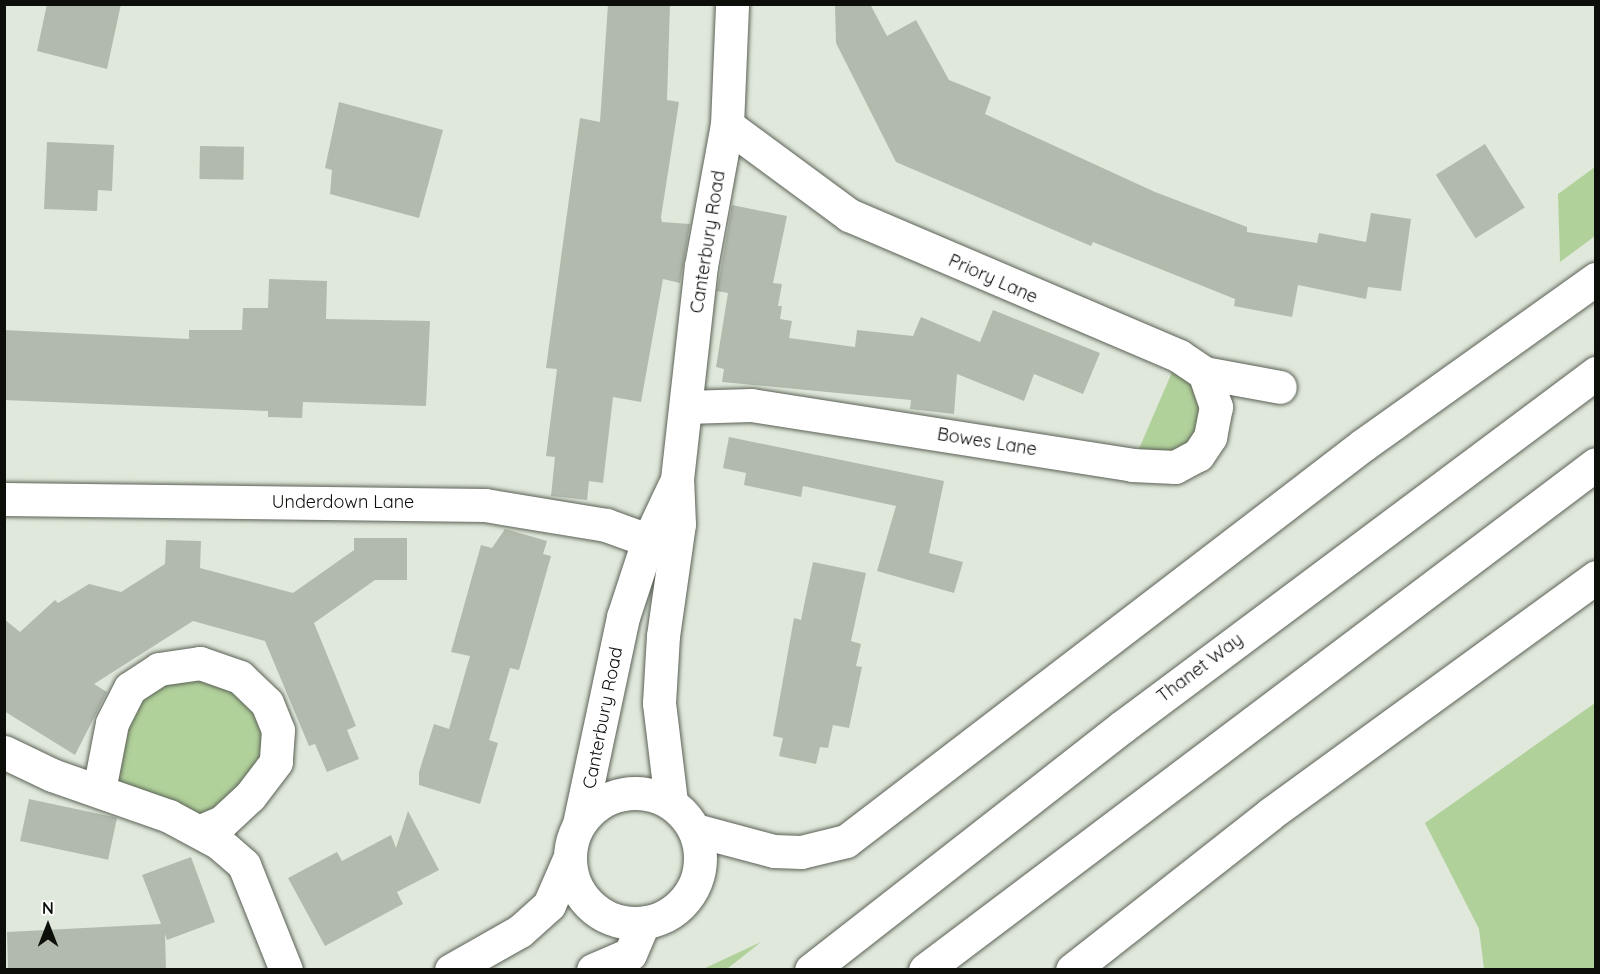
<!DOCTYPE html>
<html>
<head>
<meta charset="utf-8">
<style>
	body { margin:0 }
	#map { position:relative; width:1600px; height:974px; overflow:hidden; background:#e0e8db; font-family:Quicksand,sans-serif }
	div>[style] { position:absolute }
	[style*='--x'] { left:calc(var(--x)*1px); top:calc(var(--y)*1px); width:calc(var(--w)*1px); rotate:calc(var(--a)*1deg) }
	.green>* { inset:0; background:#b1d19b }
	.building>* { inset:0; background:#b2baad; transform-origin:0 0 }
	.roads { filter:drop-shadow(0 0 2px #5b6156) drop-shadow(0 0 2px #5b6156) }
	.minor>* { height:33px; margin:-16.5px; padding:0 16.5px; transform-origin:16.5px; border-radius:16.5px; background:#fff }
	.major>* { height:33px; margin:-16.5px; padding:0 16.5px; transform-origin:16.5px; border-radius:16.5px; background:#fff }
	.major>.ring { margin:-16.5px; padding:0; box-sizing:content-box; background:none; border:33px solid #fff; border-radius:50% }
	.highway>* { height:33px; margin:-16.5px; padding:0 16.5px; transform-origin:16.5px; border-radius:16.5px; background:#fff }
	span { translate:-50% -50%; white-space:nowrap; text-align:center; line-height:1.15; -webkit-text-stroke:4.5px #fff; paint-order:stroke }
	.street-label { font-size:18px; color:#0c0e0a }
	.frame { position:absolute; inset:0; border:6px solid #0c0e0a; pointer-events:none }
	.north { position:absolute; left:18px; top:896px; width:60px; height:60px; -webkit-text-stroke:4px #fff; paint-order:stroke; rotate:0deg; font-size:16px; font-weight:700; line-height:24px; text-align:center; color:#0c0e0a }
	.north::after { content:''; display:block; margin:auto; width:21px; height:27px; background:#0c0e0a; clip-path:polygon(50% 0,100% 100%,50% 72%,0 100%) }
</style>
</head>
<body>
<div id="map">
	<div class="green">
		<i style="clip-path:polygon(1595px 167px,1595px 236px,1560px 262px,1558px 194px)"></i>
		<i style="clip-path:polygon(1179px 356px,1204px 373px,1210px 437px,1132px 465px)"></i>
		<i style="clip-path:polygon(200px 663px,278px 730px,222px 822px,126px 798px,103px 755px,130px 688px)"></i>
		<i style="clip-path:polygon(1595px 703px,1595px 969px,1484px 969px,1479px 929px,1425px 823px)"></i>
		<i style="clip-path:polygon(761px 942px,727px 969px,703px 969px)"></i>
	</div>
	<div class="building">
		<i style="clip-path:polygon(47px 4px,121px 4px,107px 69px,37px 51px)"></i>
		<i style="clip-path:polygon(608px 4px,670px 4px,667px 100px,679px 102px,661px 217px,662px 222px,690px 224px,680px 283px,663px 279px,641px 402px,613px 397px,603px 483px,589px 481px,587px 500px,551px 496px,555px 457px,546px 456px,557px 369px,546px 368px,580px 118px,600px 122px)"></i>
		<i style="clip-path:polygon(835px 4px,870px 4px,887px 36px,916px 20px,949px 80px,991px 97px,985px 114px,1155px 192px,1247px 227px,1247px 232px,1317px 243px,1319px 233px,1366px 242px,1371px 213px,1411px 219px,1401px 291px,1368px 287px,1366px 299px,1298px 285px,1292px 317px,1234px 306px,1235px 299px,1093px 242px,1091px 246px,896px 162px,836px 43px)"></i>
		<i style="clip-path:polygon(339px 102px,443px 130px,419px 218px,330px 194px,332px 170px,325px 168px)"></i>
		<i style="clip-path:polygon(47px 142px,114px 145px,112px 191px,98px 190px,97px 211px,44px 209px)"></i>
		<i style="left:1485px;top:144px;width:75px;height:58px;rotate:58deg"></i>
		<i style="left:200px;top:146px;width:44px;height:33px;rotate:1deg"></i>
		<i style="clip-path:polygon(732px 205px,787px 216px,773px 283px,782px 284px,778px 306px,782px 306px,780px 319px,792px 321px,789px 338px,855px 347px,857px 330px,913px 336px,921px 317px,980px 342px,993px 310px,1100px 353px,1083px 394px,1034px 374px,1024px 401px,957px 374px,954px 414px,910px 409px,911px 400px,722px 382px,724px 369px,716px 367px,728px 293px,717px 291px)"></i>
		<i style="clip-path:polygon(269px 279px,327px 281px,326px 319px,430px 321px,426px 406px,303px 402px,302px 418px,268px 417px,268px 411px,4px 400px,4px 330px,189px 339px,189px 330px,242px 330px,243px 308px,268px 308px)"></i>
		<i style="clip-path:polygon(729px 437px,944px 481px,929px 553px,963px 562px,954px 593px,877px 571px,896px 506px,803px 486px,801px 497px,744px 485px,746px 473px,723px 468px)"></i>
		<i style="clip-path:polygon(505px 529px,547px 541px,543px 554px,551px 556px,519px 670px,510px 668px,489px 740px,498px 743px,480px 804px,419px 785px,419px 772px,434px 724px,449px 729px,470px 656px,451px 652px,481px 545px,492px 548px)"></i>
		<i style="clip-path:polygon(354px 538px,407px 538px,407px 580px,375px 580px,314px 623px,356px 726px,347px 730px,359px 759px,327px 772px,315px 744px,309px 746px,265px 641px,193px 621px,94px 684px,107px 692px,75px 755px,4px 711px,4px 619px,20px 632px,55px 600px,58px 603px,89px 584px,121px 592px,165px 564px,166px 540px,201px 541px,200px 568px,293px 593px,354px 550px)"></i>
		<i style="clip-path:polygon(813px 562px,866px 573px,851px 641px,861px 644px,856px 666px,862px 667px,849px 728px,833px 725px,828px 748px,820px 747px,816px 764px,779px 756px,783px 738px,773px 736px,794px 618px,801px 620px)"></i>
		<i style="left:29px;top:799px;width:90px;height:43px;rotate:12deg"></i>
		<i style="clip-path:polygon(408px 811px,439px 870px,397px 892px,403px 904px,325px 946px,288px 878px,337px 852px,342px 861px,391px 835px,396px 848px)"></i>
		<i style="clip-path:polygon(191px 857px,215px 922px,167px 940px,165px 934px,166px 969px,8px 969px,7px 932px,161px 924px,142px 875px)"></i>
	</div>
	<div class="roads">
		<div class="minor">
			<i style="--x:727;--y:125;--w:152;--a:36.4"></i>
			<i style="--x:849;--y:215;--w:359;--a:23.1"></i>
			<i style="--x:1179;--y:356;--w:30;--a:34"></i>
			<i style="--x:1204;--y:373;--w:77;--a:10.4"></i>
			<i style="--x:686;--y:407;--w:65;--a:-1.8"></i>
			<i style="--x:751;--y:405;--w:386;--a:8.9"></i>
			<i style="--x:1132;--y:465;--w:43;--a:2.7"></i>
			<i style="--x:1175;--y:467;--w:26;--a:-28"></i>
			<i style="--x:1198;--y:455;--w:22;--a:-56"></i>
			<i style="--x:1210;--y:437;--w:31;--a:-79"></i>
			<i style="--x:1216;--y:407;--w:36;--a:-109"></i>
			<i style="--x:4;--y:499;--w:481;--a:0.7"></i>
			<i style="--x:485;--y:505;--w:123;--a:9.4"></i>
			<i style="--x:606;--y:525;--w:73;--a:19.9"></i>
			<i style="--x:4;--y:752;--w:53;--a:25.6"></i>
			<i style="--x:52;--y:775;--w:124;--a:19.3"></i>
			<i style="--x:169;--y:816;--w:57;--a:28.4"></i>
			<i style="--x:219;--y:843;--w:33;--a:41"></i>
			<i style="--x:244;--y:865;--w:113;--a:68.2"></i>
			<i style="--x:99;--y:790;--w:68;--a:-79"></i>
			<i style="--x:112;--y:723;--w:39;--a:-63"></i>
			<i style="--x:130;--y:688;--w:35;--a:-33"></i>
			<i style="--x:159;--y:669;--w:41;--a:-8.3"></i>
			<i style="--x:200;--y:663;--w:42;--a:19.3"></i>
			<i style="--x:240;--y:677;--w:37;--a:44"></i>
			<i style="--x:267;--y:703;--w:29;--a:68"></i>
			<i style="--x:278;--y:730;--w:32;--a:94"></i>
			<i style="--x:276;--y:762;--w:43;--a:127.4"></i>
			<i style="--x:250;--y:796;--w:38;--a:137"></i>
			<i style="--x:222;--y:822;--w:23;--a:157"></i>
		</div>
		<div class="major">
			<i class="ring" style="left:570px;top:793px;width:97px;height:97px"></i>
			<i style="--x:671;--y:802;--w:100;--a:-96.9"></i>
			<i style="--x:659;--y:703;--w:67;--a:-86.6"></i>
			<i style="--x:663;--y:636;--w:113;--a:-81.9"></i>
			<i style="--x:679;--y:524;--w:45;--a:-92.5"></i>
			<i style="--x:677;--y:479;--w:214;--a:-83.6"></i>
			<i style="--x:701;--y:266;--w:143;--a:-79.6"></i>
			<i style="--x:727;--y:125;--w:121;--a:-87.6"></i>
			<i style="--x:579;--y:824;--w:212;--a:-78"></i>
			<i style="--x:623;--y:617;--w:80;--a:-71.8"></i>
			<i style="--x:648;--y:541;--w:61;--a:-64.7"></i>
			<i style="--x:451;--y:970;--w:79;--a:-29.5"></i>
			<i style="--x:520;--y:931;--w:39;--a:-42"></i>
			<i style="--x:549;--y:905;--w:50;--a:-66.5"></i>
			<i style="--x:593;--y:970;--w:40;--a:-23.4"></i>
			<i style="--x:630;--y:954;--w:34;--a:-67"></i>
		</div>
		<div class="highway">
			<i style="--x:695;--y:830;--w:82;--a:14.9"></i>
			<i style="--x:774;--y:851;--w:27;--a:2"></i>
			<i style="--x:801;--y:852;--w:46;--a:-13.7"></i>
			<i style="--x:846;--y:841;--w:651;--a:-37.45"></i>
			<i style="--x:1363;--y:445;--w:286;--a:-35.5"></i>
			<i style="--x:811;--y:970;--w:395;--a:-38"></i>
			<i style="--x:1122;--y:727;--w:592;--a:-36.75"></i>
			<i style="--x:925;--y:970;--w:840;--a:-37.02"></i>
			<i style="--x:1072;--y:970;--w:252;--a:-38.2"></i>
			<i style="--x:1270;--y:814;--w:403;--a:-36"></i>
		</div>
	</div>
	<div class="street-label">
		<span style="left:708px;top:242px;rotate:-81deg">Canterbury Road</span>
		<span style="left:993px;top:279px;rotate:24deg">Priory Lane</span>
		<span style="left:987px;top:442px;rotate:9deg">Bowes Lane</span>
		<span style="left:343px;top:502px">Underdown Lane</span>
		<span style="left:1200px;top:668px;rotate:-37deg">Thanet Way</span>
		<span style="left:603px;top:718px;rotate:-79deg">Canterbury Road</span>
	</div>
	<div class="frame"></div>
	<div class="north">N</div>
</div>
</body>
</html>
